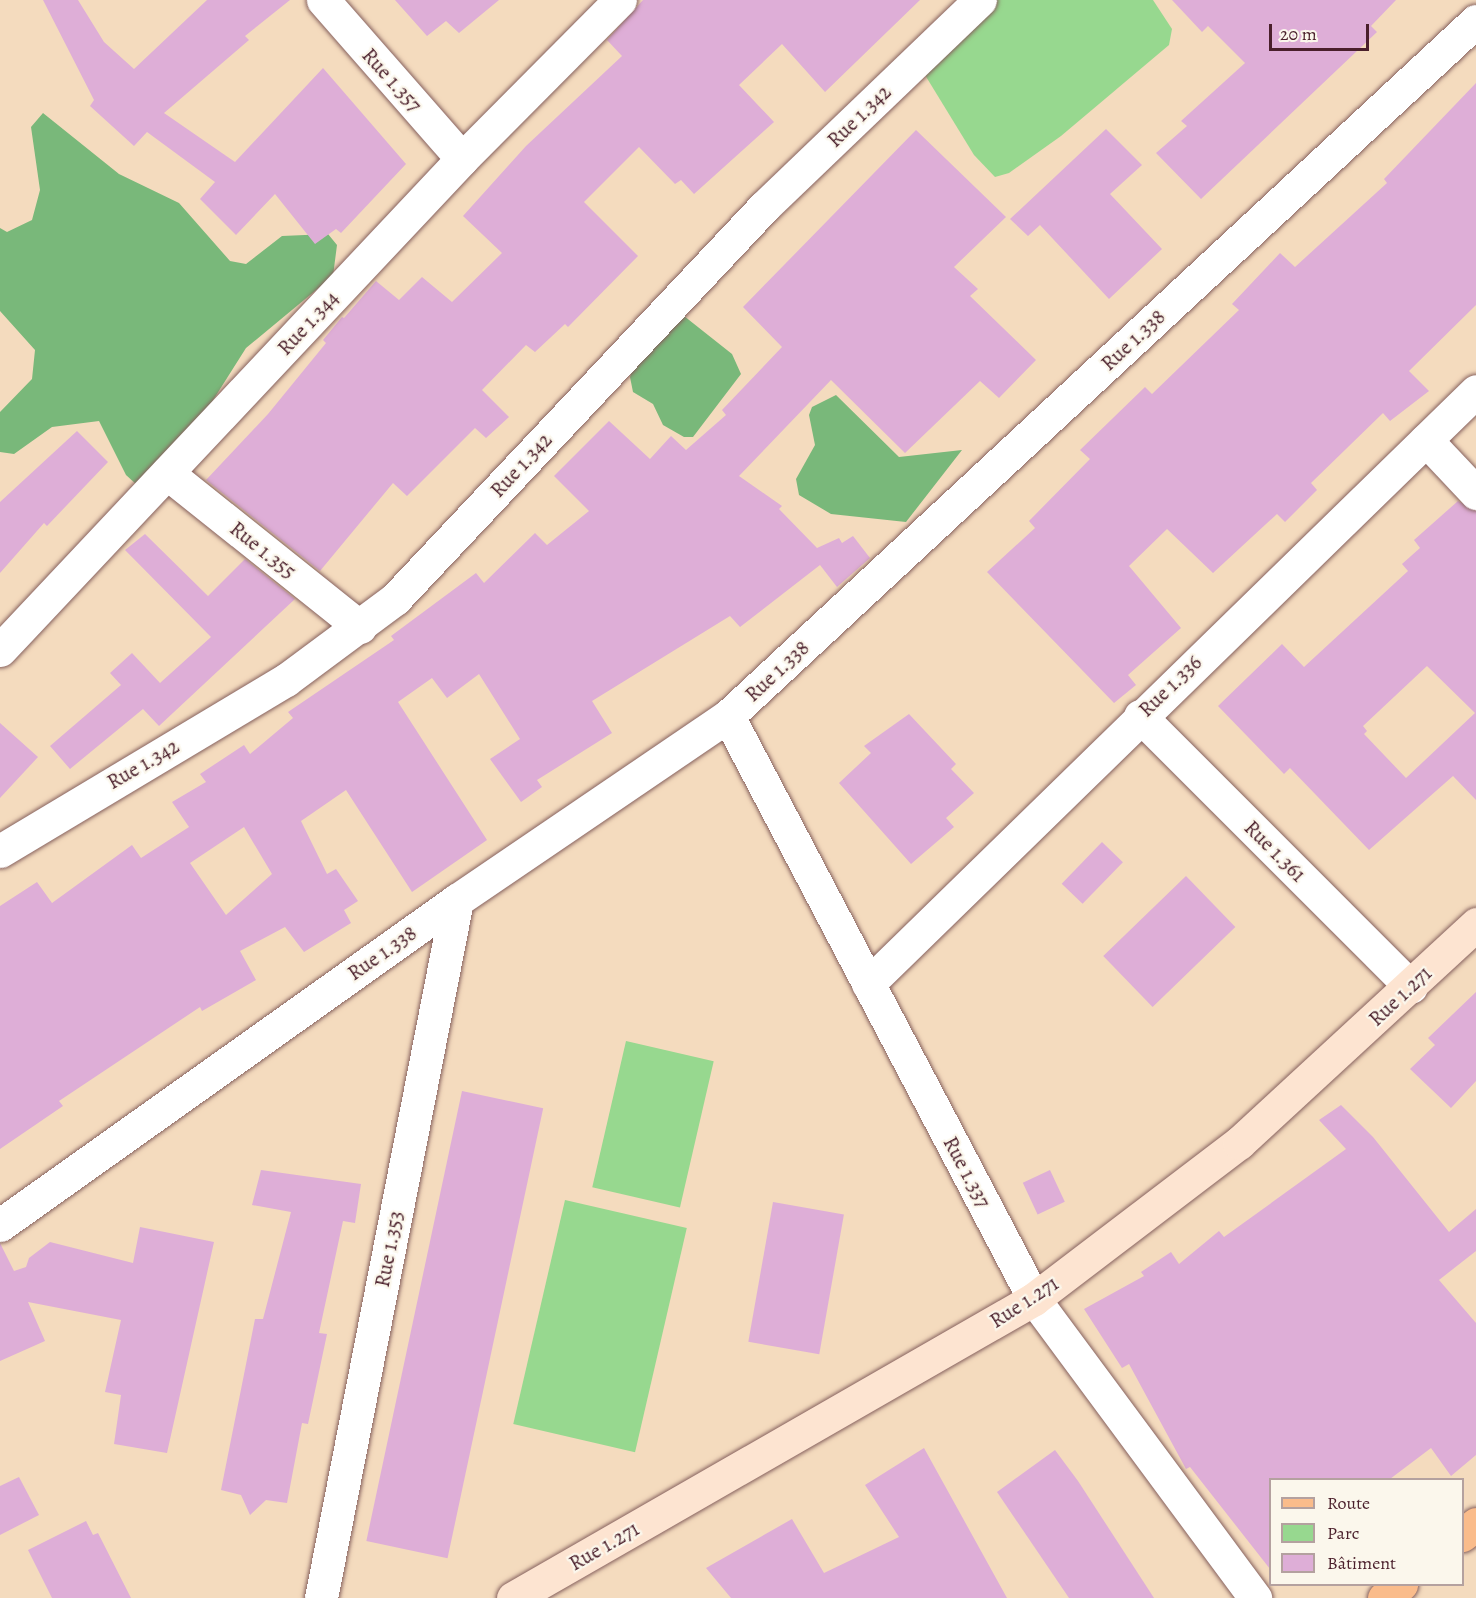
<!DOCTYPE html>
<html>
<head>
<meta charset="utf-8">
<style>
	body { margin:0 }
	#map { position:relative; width:1476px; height:1598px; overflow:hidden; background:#f4dbbe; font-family:Alegreya,serif }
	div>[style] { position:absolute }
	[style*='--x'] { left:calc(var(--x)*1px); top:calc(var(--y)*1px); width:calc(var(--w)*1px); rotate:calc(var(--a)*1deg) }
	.green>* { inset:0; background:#97d88f; transform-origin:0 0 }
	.forest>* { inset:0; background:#79b87a }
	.building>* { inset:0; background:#deaed7; transform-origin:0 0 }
	.roads { filter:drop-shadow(0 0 2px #86615e) drop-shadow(0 0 2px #86615e) }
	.street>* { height:33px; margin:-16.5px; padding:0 16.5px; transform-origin:16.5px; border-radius:16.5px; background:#fff }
	.secondary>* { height:33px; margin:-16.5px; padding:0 16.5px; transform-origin:16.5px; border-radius:16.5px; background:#fde4d1 }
	.primary>* { height:33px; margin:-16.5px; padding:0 16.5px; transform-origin:16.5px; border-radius:16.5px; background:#fabc8b }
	span { translate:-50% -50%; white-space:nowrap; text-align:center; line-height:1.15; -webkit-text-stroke:4.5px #fbf7ec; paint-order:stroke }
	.street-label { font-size:21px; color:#4a1f2b }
	.legend { position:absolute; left:1269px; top:1478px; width:195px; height:108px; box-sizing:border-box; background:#fbf7ec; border:2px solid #b4a19f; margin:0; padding:8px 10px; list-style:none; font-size:18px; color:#4a1f2b }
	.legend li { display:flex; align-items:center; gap:12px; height:30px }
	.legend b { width:30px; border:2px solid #b4a19f }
	.scale { position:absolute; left:1269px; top:24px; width:100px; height:27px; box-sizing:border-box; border:3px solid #4a1f2b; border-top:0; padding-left:8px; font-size:18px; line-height:21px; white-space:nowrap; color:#4a1f2b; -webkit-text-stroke:4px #fbf7ec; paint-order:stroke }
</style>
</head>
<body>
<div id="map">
	<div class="green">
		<i style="clip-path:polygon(988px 0,1153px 0,1172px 29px,1169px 45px,1061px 136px,1009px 173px,995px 177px,974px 155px,925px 75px)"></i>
		<i style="left:626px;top:1041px;width:90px;height:150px;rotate:13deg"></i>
		<i style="left:565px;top:1200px;width:125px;height:230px;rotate:13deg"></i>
	</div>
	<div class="forest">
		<i style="clip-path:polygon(43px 113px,119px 174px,179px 203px,230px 261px,246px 264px,282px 236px,328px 234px,337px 245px,333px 276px,246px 348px,167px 473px,137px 485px,126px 475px,99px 421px,52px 427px,14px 454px,0 452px,0 412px,32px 379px,35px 350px,0 311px,0 228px,7px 232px,32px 220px,40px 190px,31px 127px)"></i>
		<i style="clip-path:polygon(684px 316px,732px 354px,741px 374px,693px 437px,684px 437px,663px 425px,653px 404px,633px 392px,630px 377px,635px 362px)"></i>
		<i style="clip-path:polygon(836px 395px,899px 457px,962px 450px,906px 522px,831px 514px,799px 495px,796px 479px,815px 445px,809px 415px,812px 407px)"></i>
	</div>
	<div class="building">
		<i style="clip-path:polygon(43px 0,78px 0,104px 42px,134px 69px,207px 0,290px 0,245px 36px,249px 40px,164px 113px,235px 162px,323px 68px,406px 164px,341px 233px,336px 229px,315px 244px,275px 194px,236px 235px,200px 199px,215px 182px,147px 132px,134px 146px,90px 106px,94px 100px)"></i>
		<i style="clip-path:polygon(395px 0,499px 0,459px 33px,446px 21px,427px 36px)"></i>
		<i style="clip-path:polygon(643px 0,920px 0,825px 92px,782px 44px,739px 85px,774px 122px,694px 194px,681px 180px,675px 184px,639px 147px,584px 202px,638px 256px,568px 327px,565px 324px,535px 352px,526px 345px,482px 390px,509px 417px,486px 438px,475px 428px,407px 496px,393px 483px,320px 571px,206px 480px,268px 414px,326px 343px,323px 340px,342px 317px,344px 318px,376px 281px,399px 300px,422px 277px,452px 302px,502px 253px,463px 216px,526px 146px,622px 56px,607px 40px)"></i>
		<i style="clip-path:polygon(1172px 0,1396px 0,1371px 26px,1377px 32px,1201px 199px,1156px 153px,1187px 126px,1181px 121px,1245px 63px,1208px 26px,1202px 32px)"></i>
		<i style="clip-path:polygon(1476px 83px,1476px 305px,1409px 371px,1429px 391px,1390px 421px,1383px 413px,1311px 483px,1317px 490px,1285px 522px,1277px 514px,1213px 573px,1167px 529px,1129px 566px,1181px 628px,1128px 675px,1136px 685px,1114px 703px,987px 572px,1035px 528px,1029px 521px,1090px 459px,1080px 450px,1145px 387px,1152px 394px,1239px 310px,1232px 304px,1280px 253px,1295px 267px,1387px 183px,1384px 179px)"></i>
		<i style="clip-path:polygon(1106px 129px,1142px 165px,1110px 194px,1162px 249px,1109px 299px,1040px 225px,1028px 236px,1010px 219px)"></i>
		<i style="clip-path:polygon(evenodd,916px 130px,1006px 217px,954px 267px,978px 289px,970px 296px,1036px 360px,999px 398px,980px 381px,905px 453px,831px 380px,739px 476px,782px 506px,779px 509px,817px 548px,839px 538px,842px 543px,853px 536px,870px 558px,837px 587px,820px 565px,740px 627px,730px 616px,592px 701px,612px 733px,537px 780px,542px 787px,521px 802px,490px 759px,520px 739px,479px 674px,447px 698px,432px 678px,398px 702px,487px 840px,412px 892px,346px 790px,301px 821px,327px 874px,336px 869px,358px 901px,344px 910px,351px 923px,304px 952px,285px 927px,240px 951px,256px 980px,202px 1011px,200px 1007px,59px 1101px,63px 1106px,0 1149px,0 906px,37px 882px,52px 903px,132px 845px,141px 858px,189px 827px,172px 802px,206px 782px,200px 774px,244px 745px,250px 754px,293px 718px,288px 712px,394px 640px,391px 636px,476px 573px,484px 583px,535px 533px,547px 545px,589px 511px,554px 476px,609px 421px,650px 459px,671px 436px,686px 450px,726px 415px,722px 410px,782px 347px,743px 307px,916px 130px,244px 827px,272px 874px,226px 915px,190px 863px,244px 827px)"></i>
		<i style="clip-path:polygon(77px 431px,108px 462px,47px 526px,44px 523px,0 573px,0 502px)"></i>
		<i style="clip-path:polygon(evenodd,1458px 501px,1476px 511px,1476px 800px,1453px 776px,1369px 850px,1290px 768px,1284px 774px,1218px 706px,1282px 644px,1304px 667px,1408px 571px,1402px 564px,1420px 548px,1414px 540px,1458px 501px,1427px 666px,1475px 713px,1406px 778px,1364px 734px,1367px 731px,1363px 726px,1427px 666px)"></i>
		<i style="clip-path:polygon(145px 534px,208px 596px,245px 559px,295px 599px,159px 726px,143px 709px,70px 769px,50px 746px,121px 685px,110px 673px,132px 653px,160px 683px,211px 637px,125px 550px)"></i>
		<i style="clip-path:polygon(909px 714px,956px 764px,951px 769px,974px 793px,946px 818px,954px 827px,911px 864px,839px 783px,871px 753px,864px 746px)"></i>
		<i style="clip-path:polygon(0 723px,38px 757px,0 798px)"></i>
		<i style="left:1102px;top:842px;width:29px;height:58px;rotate:44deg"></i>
		<i style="left:1186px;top:876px;width:71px;height:115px;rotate:46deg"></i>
		<i style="clip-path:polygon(1476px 992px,1476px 1081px,1451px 1108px,1410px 1069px,1435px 1045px,1428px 1038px)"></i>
		<i style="left:462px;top:1091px;width:83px;height:460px;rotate:12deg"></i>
		<i style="clip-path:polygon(1341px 1105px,1373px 1137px,1449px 1232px,1476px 1209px,1476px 1251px,1439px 1280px,1476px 1323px,1476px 1455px,1451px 1476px,1431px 1448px,1390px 1479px,1270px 1479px,1270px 1569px,1190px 1467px,1186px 1469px,1129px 1364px,1122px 1368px,1084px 1309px,1144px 1276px,1141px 1272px,1171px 1252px,1179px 1264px,1219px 1231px,1224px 1237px,1346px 1149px,1319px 1120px)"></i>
		<i style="clip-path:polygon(261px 1170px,361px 1184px,355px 1223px,343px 1221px,319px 1333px,327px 1334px,308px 1424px,302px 1423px,287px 1503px,266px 1500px,250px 1515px,241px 1495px,221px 1490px,255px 1319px,263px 1319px,291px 1212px,252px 1205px)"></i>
		<i style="left:1050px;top:1170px;width:35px;height:30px;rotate:65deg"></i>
		<i style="left:773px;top:1202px;width:72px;height:142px;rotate:10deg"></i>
		<i style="clip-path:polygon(140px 1227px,214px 1242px,167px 1453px,114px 1444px,121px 1395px,105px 1392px,121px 1320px,28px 1302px,45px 1341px,0 1361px,0 1243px,14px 1271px,26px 1267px,29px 1258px,50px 1242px,133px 1263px)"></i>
		<i style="clip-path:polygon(924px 1448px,1007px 1598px,731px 1598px,706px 1568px,792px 1519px,824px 1573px,899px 1537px,865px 1485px)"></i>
		<i style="clip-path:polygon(1055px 1450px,1078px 1481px,1154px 1598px,1069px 1598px,997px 1492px)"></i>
		<i style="clip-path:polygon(19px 1477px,39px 1515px,0 1535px,0 1486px)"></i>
		<i style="clip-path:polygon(86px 1521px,93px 1535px,98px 1533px,131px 1598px,52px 1598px,28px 1550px)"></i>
	</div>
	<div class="roads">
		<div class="street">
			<i style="--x:323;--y:0;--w:211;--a:48.8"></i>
			<i style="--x:1426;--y:440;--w:73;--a:46.7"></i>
			<i style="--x:167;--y:473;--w:247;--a:38.6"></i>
			<i style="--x:0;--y:650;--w:674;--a:-46.74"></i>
			<i style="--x:462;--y:159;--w:224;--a:-45.2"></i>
			<i style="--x:728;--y:716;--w:658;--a:62.31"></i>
			<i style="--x:1034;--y:1299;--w:372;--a:53.5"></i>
			<i style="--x:1140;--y:716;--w:383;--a:45"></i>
			<i style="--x:0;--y:851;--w:333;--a:-30.9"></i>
			<i style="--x:286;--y:680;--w:136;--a:-36.6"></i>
			<i style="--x:395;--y:599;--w:538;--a:-46.73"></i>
			<i style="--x:764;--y:207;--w:299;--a:-43.8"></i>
			<i style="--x:868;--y:984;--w:849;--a:-44.28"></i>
			<i style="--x:0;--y:1225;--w:561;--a:-35.42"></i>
			<i style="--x:457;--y:900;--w:328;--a:-34.2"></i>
			<i style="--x:728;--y:716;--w:1021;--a:-42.9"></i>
			<i style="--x:321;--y:1598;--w:711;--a:-78.97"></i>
		</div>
		<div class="secondary">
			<i style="--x:513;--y:1598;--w:601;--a:-29.85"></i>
			<i style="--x:1034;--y:1299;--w:258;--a:-37.3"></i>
			<i style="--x:1239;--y:1143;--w:323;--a:-42.7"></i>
		</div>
		<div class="primary">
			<i style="--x:1462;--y:1535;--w:18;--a:-38"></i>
			<i style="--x:1384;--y:1598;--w:22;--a:-39"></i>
		</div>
	</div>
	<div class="street-label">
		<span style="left:392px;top:80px;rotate:48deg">Rue 1.357</span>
		<span style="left:859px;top:116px;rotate:-44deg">Rue 1.342</span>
		<span style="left:308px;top:323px;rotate:-47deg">Rue 1.344</span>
		<span style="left:1133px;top:340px;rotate:-43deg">Rue 1.338</span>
		<span style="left:521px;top:465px;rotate:-47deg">Rue 1.342</span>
		<span style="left:263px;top:550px;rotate:39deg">Rue 1.355</span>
		<span style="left:777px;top:671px;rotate:-43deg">Rue 1.338</span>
		<span style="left:1170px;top:686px;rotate:-44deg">Rue 1.336</span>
		<span style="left:143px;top:764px;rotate:-30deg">Rue 1.342</span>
		<span style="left:1275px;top:851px;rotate:45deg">Rue 1.361</span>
		<span style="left:382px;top:953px;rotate:-35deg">Rue 1.338</span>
		<span style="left:1400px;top:996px;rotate:-43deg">Rue 1.271</span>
		<span style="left:967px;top:1172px;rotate:62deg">Rue 1.337</span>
		<span style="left:389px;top:1249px;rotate:-79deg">Rue 1.353</span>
		<span style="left:1024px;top:1302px;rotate:-33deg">Rue 1.271</span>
		<span style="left:604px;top:1546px;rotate:-30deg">Rue 1.271</span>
	</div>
	<ul class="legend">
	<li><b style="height:8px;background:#fabc8b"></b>Route</li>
	<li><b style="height:16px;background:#97d88f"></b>Parc</li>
	<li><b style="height:16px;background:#deaed7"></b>Bâtiment</li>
	</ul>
	<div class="scale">20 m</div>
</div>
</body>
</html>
